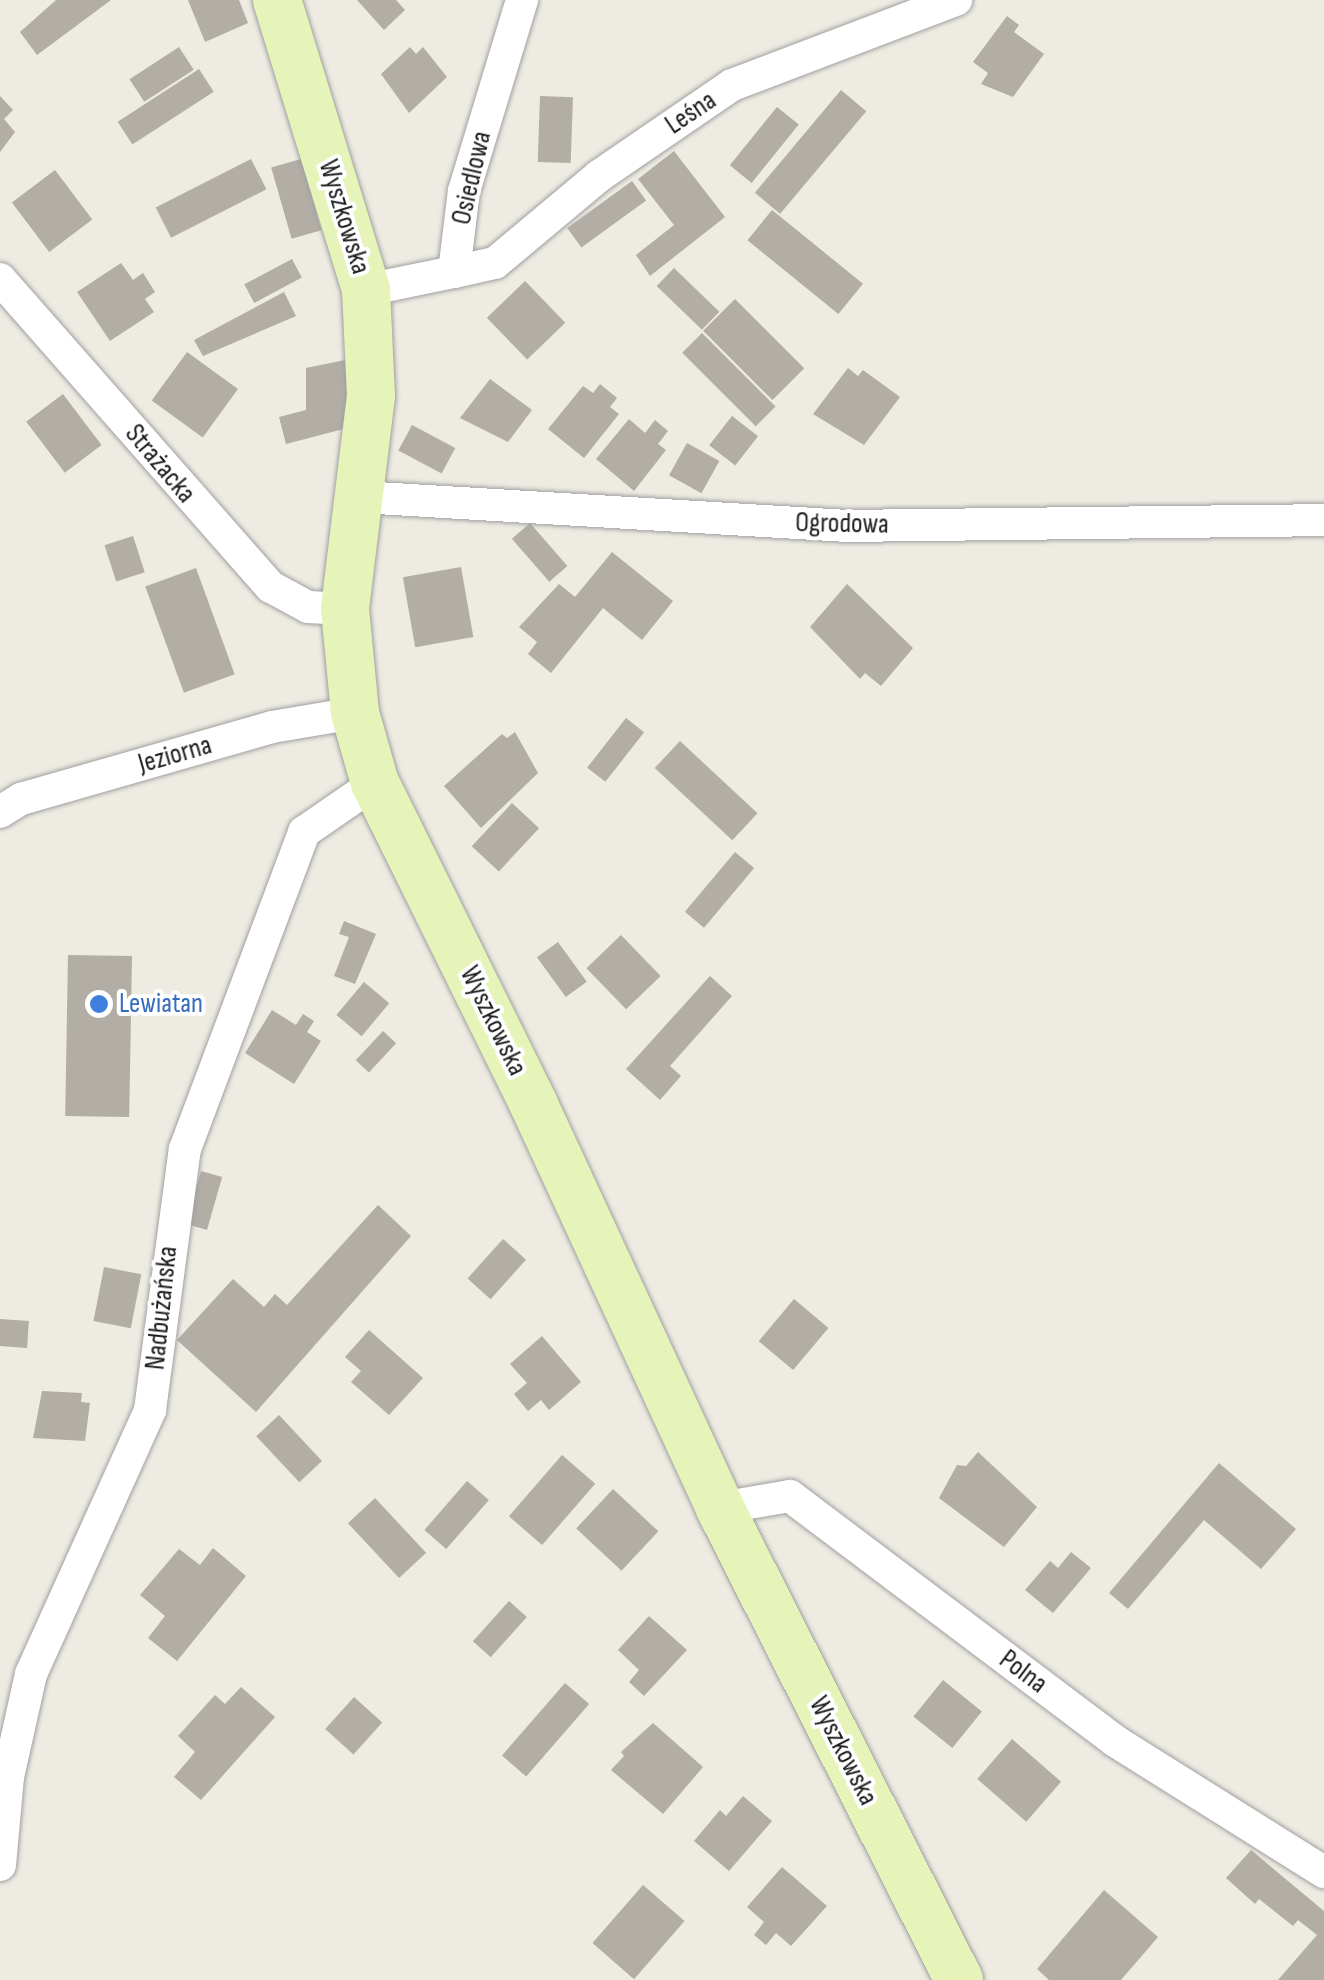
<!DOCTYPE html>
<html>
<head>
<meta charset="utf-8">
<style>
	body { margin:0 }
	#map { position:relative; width:1324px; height:1980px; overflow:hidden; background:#edebe2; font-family:"Sofia Sans Condensed",sans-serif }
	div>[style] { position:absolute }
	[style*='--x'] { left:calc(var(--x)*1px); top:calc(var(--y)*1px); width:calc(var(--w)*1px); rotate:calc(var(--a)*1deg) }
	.building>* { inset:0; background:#b2ada5; transform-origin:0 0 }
	.roads { filter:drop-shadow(0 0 2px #a0a0a0) drop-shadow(0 0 2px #a0a0a0) }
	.street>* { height:32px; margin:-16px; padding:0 16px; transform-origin:16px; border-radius:16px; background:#fff }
	.secondary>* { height:48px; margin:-24px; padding:0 24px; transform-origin:24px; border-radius:24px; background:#e6f4b9 }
	.dots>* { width:28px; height:28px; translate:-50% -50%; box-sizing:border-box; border:5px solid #fff; border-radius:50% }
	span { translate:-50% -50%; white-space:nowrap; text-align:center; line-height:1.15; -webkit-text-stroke:8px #fff; paint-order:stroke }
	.street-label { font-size:28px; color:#1c1c1c }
	.shop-label { font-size:28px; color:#366cbe }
	.left { translate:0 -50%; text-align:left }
</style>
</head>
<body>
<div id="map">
	<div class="building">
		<i style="clip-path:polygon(56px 0,111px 0,37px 55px,20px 32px)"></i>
		<i style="clip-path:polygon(188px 0,239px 0,248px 23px,205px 42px)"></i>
		<i style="clip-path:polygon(357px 0,396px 0,405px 10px,384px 30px)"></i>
		<i style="clip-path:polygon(1007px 16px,1019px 25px,1014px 32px,1044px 54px,1013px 97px,981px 84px,988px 73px,973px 62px)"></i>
		<i style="left:179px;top:47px;width:27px;height:59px;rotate:57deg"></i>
		<i style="clip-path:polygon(410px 47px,416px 54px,423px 47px,447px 77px,409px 113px,381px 74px)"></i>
		<i style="left:199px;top:69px;width:27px;height:97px;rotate:57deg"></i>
		<i style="left:841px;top:90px;width:33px;height:134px;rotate:40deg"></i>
		<i style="clip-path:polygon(0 96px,13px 110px,4px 119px,15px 132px,0 152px)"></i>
		<i style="left:540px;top:96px;width:33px;height:66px;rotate:2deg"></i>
		<i style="left:777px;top:107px;width:28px;height:75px;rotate:39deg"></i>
		<i style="clip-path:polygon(674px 151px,725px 217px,650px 276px,636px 255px,674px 225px,638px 179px)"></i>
		<i style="left:251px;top:159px;width:34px;height:107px;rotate:63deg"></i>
		<i style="left:301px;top:159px;width:74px;height:31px;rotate:74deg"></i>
		<i style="left:55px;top:170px;width:62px;height:54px;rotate:53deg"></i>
		<i style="left:632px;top:181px;width:24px;height:80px;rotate:54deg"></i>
		<i style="left:772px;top:210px;width:117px;height:39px;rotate:39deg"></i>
		<i style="left:292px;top:259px;width:21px;height:54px;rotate:62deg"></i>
		<i style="clip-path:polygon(121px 263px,133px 280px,143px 273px,155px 292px,145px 299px,154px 312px,110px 341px,77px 292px)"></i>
		<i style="left:674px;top:268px;width:63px;height:25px;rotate:44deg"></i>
		<i style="left:525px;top:281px;width:58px;height:53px;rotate:46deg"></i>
		<i style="clip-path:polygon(284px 292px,296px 316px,203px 356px,194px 340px)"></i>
		<i style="left:735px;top:299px;width:98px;height:45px;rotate:45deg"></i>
		<i style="left:702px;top:333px;width:104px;height:28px;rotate:45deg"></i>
		<i style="left:187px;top:352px;width:63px;height:60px;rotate:36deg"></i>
		<i style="clip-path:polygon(350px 359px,351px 427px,286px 444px,279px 417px,306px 410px,306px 368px)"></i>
		<i style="clip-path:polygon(848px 368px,858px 376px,863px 370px,900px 397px,864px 445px,813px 414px)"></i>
		<i style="clip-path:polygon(490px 379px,532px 410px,508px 442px,460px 418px)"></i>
		<i style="clip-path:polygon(600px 384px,617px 398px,610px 407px,619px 414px,584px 458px,548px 429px,583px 386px,593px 393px)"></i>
		<i style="left:63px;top:394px;width:64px;height:46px;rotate:53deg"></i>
		<i style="left:732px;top:416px;width:33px;height:37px;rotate:38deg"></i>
		<i style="clip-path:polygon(629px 419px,645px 433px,655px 420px,668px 431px,658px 444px,666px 450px,634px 491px,596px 459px)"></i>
		<i style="left:412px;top:425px;width:49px;height:29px;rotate:28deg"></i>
		<i style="left:687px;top:443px;width:37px;height:37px;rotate:29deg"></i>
		<i style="left:530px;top:523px;width:57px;height:24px;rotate:49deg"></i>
		<i style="left:133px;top:536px;width:38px;height:30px;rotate:72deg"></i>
		<i style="clip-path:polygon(612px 552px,673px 601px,642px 640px,603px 608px,551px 673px,528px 654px,537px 642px,519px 627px,559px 584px,575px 597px)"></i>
		<i style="left:461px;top:567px;width:71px;height:59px;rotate:80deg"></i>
		<i style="left:196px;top:568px;width:113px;height:54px;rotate:70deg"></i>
		<i style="clip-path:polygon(847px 584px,913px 648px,881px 686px,865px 673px,860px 679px,810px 627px)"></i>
		<i style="left:626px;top:718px;width:23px;height:63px;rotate:38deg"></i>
		<i style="clip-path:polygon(515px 732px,538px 773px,481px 828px,444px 786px,502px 734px,507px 738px)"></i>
		<i style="left:680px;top:741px;width:106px;height:37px;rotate:43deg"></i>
		<i style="left:512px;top:803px;width:37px;height:59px;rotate:43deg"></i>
		<i style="left:735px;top:852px;width:25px;height:78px;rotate:40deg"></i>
		<i style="clip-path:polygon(344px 921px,376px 934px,355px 984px,334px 976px,349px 937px,339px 934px)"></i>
		<i style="left:621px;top:935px;width:57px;height:48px;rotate:46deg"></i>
		<i style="left:558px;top:942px;width:49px;height:26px;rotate:54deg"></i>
		<i style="left:68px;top:955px;width:64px;height:161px;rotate:1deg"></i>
		<i style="clip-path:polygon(710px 976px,732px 996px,670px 1066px,681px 1076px,660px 1100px,626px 1069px)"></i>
		<i style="left:364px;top:982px;width:33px;height:43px;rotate:40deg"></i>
		<i style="clip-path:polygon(272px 1010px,296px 1025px,303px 1014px,314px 1021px,307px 1032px,321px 1041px,294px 1084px,245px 1053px)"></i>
		<i style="left:383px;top:1031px;width:18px;height:40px;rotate:43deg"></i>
		<i style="left:201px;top:1171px;width:22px;height:55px;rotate:16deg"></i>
		<i style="clip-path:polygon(378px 1205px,411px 1236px,256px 1412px,177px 1340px,233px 1279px,264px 1307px,275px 1294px,287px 1305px)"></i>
		<i style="left:503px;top:1239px;width:31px;height:53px;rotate:42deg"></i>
		<i style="left:104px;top:1267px;width:38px;height:55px;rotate:11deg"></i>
		<i style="left:794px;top:1299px;width:45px;height:55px;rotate:40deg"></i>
		<i style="left:0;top:1319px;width:29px;height:27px;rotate:4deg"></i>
		<i style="clip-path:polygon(369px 1330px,423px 1378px,389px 1415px,351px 1382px,361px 1371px,345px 1357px)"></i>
		<i style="clip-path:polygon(542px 1336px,581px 1382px,549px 1410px,541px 1400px,528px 1411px,514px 1394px,527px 1383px,510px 1364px)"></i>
		<i style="clip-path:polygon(42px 1391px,82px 1393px,81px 1402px,90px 1403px,85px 1441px,33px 1438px)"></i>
		<i style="left:279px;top:1415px;width:63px;height:31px;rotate:47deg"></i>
		<i style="clip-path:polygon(978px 1452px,1037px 1507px,1004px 1547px,939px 1498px,957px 1465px,966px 1466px)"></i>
		<i style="left:562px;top:1455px;width:44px;height:81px;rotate:41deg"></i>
		<i style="clip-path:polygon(1219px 1463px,1296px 1529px,1261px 1569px,1204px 1520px,1128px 1609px,1109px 1593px)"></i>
		<i style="left:467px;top:1481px;width:29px;height:65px;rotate:41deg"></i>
		<i style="left:613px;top:1489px;width:62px;height:54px;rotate:43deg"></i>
		<i style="left:375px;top:1498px;width:75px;height:37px;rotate:47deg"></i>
		<i style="clip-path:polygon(213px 1548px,246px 1576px,177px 1661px,148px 1638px,165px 1616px,140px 1595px,179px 1549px,200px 1565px)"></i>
		<i style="clip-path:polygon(1071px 1552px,1091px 1568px,1053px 1613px,1025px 1590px,1050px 1561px,1058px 1568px)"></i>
		<i style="left:509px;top:1601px;width:24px;height:54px;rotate:42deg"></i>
		<i style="clip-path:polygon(649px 1616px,687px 1650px,644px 1696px,629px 1682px,639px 1670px,618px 1650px)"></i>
		<i style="left:943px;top:1680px;width:50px;height:47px;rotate:39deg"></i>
		<i style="left:565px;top:1683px;width:32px;height:96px;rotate:41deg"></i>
		<i style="clip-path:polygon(241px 1687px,275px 1717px,201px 1800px,174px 1777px,195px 1752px,178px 1736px,215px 1695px,225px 1704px)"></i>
		<i style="left:354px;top:1697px;width:38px;height:43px;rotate:42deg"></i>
		<i style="clip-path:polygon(653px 1723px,703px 1767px,663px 1814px,611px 1770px,624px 1756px,621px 1752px)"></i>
		<i style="left:1012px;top:1739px;width:65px;height:53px;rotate:41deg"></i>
		<i style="clip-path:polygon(743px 1796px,772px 1821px,729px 1871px,694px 1841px,720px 1810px,726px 1816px)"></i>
		<i style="clip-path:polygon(1251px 1850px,1324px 1911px,1324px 1980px,1278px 1980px,1317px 1935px,1298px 1920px,1293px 1926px,1259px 1899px,1255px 1904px,1226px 1878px)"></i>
		<i style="clip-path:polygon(782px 1867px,827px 1906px,791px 1946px,776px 1933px,766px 1945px,754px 1935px,764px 1922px,747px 1907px)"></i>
		<i style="left:643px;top:1885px;width:55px;height:77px;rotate:41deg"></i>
		<i style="clip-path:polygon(1104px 1890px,1158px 1937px,1121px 1980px,1049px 1980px,1037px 1969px)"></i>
	</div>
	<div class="roads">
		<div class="street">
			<i style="--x:454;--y:272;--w:42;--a:-12.4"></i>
			<i style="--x:495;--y:263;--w:136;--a:-39.9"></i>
			<i style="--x:599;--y:176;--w:161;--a:-34.4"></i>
			<i style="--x:732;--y:85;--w:240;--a:-20.8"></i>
			<i style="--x:0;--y:279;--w:410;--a:48.7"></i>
			<i style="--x:271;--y:587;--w:42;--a:28.4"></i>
			<i style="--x:308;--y:607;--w:37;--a:3"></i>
			<i style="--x:366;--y:290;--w:90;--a:-11.6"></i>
			<i style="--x:454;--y:272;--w:82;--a:-83"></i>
			<i style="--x:464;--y:191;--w:200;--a:-73.1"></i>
			<i style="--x:360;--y:497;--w:484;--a:3.4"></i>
			<i style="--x:843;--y:526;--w:481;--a:-0.7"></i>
			<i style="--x:0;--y:812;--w:25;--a:-32"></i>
			<i style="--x:21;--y:799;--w:261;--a:-16"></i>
			<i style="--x:272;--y:727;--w:84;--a:-9.6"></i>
			<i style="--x:720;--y:1508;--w:71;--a:-9.7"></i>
			<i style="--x:790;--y:1496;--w:407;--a:37"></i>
			<i style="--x:1115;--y:1741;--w:247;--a:32.1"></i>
			<i style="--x:0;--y:1865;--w:88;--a:-84.8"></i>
			<i style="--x:8;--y:1777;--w:106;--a:-77.4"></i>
			<i style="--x:31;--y:1674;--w:290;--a:-65.7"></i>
			<i style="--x:150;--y:1410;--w:263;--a:-82.4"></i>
			<i style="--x:185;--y:1149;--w:339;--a:-69.4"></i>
			<i style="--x:304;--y:832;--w:86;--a:-34.6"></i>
		</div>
		<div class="secondary">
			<i style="--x:277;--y:0;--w:303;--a:72.9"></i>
			<i style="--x:366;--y:290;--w:106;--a:87.3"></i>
			<i style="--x:371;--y:396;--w:215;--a:97"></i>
			<i style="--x:345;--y:609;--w:104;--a:84.5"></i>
			<i style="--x:355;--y:713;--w:73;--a:74.1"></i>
			<i style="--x:375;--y:783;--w:359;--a:63.7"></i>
			<i style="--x:534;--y:1105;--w:444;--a:65.2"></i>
			<i style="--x:720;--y:1508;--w:529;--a:63.14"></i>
		</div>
	</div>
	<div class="dots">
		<i style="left:99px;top:1004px;background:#3f7fe0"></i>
	</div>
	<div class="street-label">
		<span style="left:691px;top:113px;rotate:-34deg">Leśna</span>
		<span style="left:472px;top:178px;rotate:-77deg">Osiedlowa</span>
		<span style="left:344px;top:217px;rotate:73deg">Wyszkowska</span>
		<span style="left:160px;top:464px;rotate:50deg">Strażacka</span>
		<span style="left:842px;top:524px;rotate:1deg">Ogrodowa</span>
		<span style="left:175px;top:755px;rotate:-16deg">Jeziorna</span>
		<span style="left:493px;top:1021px;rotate:64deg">Wyszkowska</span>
		<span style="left:162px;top:1308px;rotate:-84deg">Nadbużańska</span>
		<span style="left:1023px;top:1672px;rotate:37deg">Polna</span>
		<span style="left:843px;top:1751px;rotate:63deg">Wyszkowska</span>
	</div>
	<div class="shop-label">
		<span class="left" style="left:119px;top:1004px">Lewiatan</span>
	</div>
</div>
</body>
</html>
